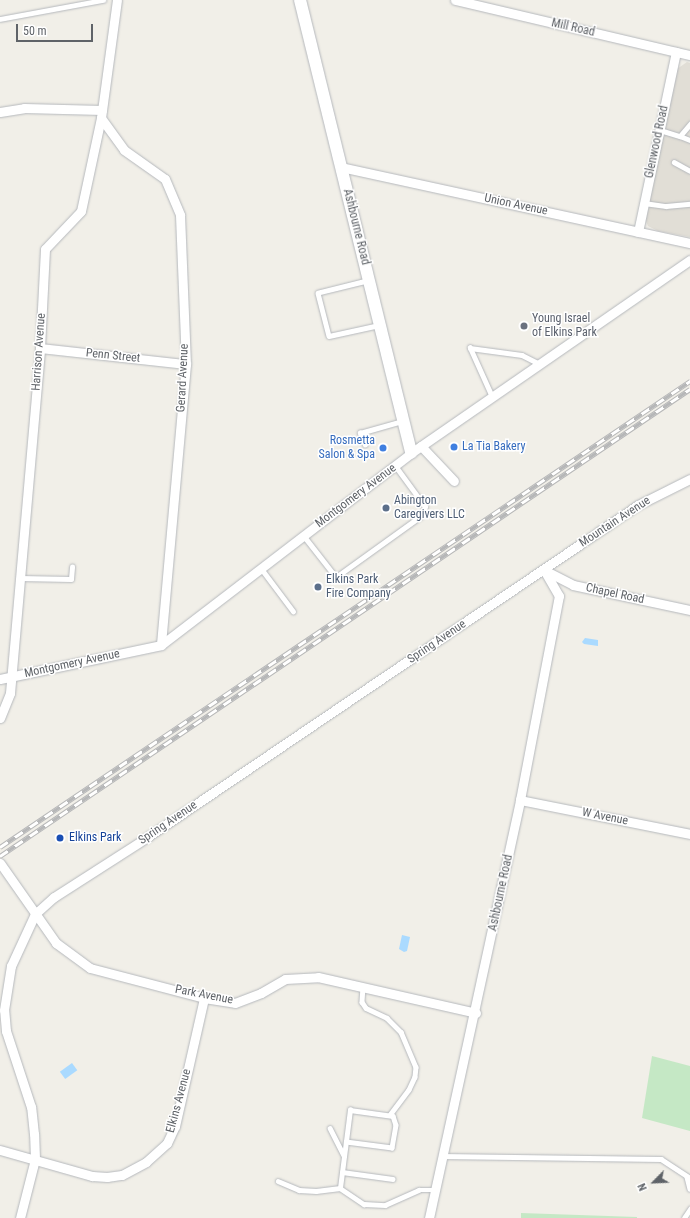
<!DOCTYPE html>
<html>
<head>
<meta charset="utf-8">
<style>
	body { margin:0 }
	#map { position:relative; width:690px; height:1218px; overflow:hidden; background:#f1efe8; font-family:"Roboto Condensed",sans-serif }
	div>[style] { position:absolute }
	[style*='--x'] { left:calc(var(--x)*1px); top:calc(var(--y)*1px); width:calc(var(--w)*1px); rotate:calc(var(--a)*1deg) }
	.education>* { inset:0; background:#e1ded6 }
	.green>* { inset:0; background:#c5e8c5 }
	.water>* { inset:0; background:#aadaff; transform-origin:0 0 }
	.roads { filter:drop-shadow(0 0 1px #b5b8bc) drop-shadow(0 0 1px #b5b8bc) }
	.lane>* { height:4.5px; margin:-2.25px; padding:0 2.25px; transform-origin:2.25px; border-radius:2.25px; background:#fff }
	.street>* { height:9px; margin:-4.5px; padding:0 4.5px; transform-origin:4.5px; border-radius:4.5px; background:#fff }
	.secondary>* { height:12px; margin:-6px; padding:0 6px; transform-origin:6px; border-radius:6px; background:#fff }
	.rail>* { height:4.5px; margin-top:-2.25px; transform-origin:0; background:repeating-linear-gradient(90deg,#fff 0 9px,#b6b7b8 0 18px); box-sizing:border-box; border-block:1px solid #b6b7b8 }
	.dots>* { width:11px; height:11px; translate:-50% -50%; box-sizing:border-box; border:2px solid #fff; border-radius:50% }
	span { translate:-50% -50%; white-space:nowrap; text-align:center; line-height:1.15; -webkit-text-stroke:3px #fff; paint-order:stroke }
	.street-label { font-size:12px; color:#5f6368 }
	.worship-label { font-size:12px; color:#5b616d }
	.left { translate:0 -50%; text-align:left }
	.shop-label { font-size:12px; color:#366cbe }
	.right { translate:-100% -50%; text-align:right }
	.service-label { font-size:12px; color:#4e5e75 }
	.transit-label { font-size:12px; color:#164399 }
	.north { position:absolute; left:634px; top:1162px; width:40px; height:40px; -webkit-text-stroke:3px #fff; paint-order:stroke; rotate:246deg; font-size:11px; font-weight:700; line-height:16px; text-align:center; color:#5f6368 }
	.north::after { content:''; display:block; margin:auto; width:14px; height:18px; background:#5f6368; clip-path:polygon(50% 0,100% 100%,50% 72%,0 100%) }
	.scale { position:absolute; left:16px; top:24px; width:77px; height:18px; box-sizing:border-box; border:2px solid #5f6368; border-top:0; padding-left:5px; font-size:12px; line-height:14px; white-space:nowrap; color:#5f6368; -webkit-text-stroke:3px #fff; paint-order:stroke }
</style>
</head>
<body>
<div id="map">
	<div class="education">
		<i style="clip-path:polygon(687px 62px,690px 63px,690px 237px,658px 231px,648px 226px,645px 219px,677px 69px)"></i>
	</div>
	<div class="green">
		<i style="clip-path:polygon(652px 1056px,690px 1066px,690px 1131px,642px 1118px)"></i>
		<i style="clip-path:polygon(521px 1213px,637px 1217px,637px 1218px,521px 1218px)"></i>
	</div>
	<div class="water">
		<i style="clip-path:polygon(585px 638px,598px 640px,598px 646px,584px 644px,582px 642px)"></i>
		<i style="clip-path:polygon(402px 935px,410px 937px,407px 951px,404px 952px,399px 949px)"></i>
		<i style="left:72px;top:1063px;width:9px;height:15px;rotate:54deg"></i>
	</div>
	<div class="roads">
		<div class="lane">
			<i style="--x:0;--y:19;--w:105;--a:-10.5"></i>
			<i style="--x:660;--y:130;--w:21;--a:17"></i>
			<i style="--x:680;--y:136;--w:16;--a:-50"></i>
			<i style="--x:680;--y:136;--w:11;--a:22"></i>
			<i style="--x:674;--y:162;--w:18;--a:29"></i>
			<i style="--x:644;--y:203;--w:22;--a:8"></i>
			<i style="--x:666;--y:206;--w:24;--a:-5"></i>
			<i style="--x:367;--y:281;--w:50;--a:166.2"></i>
			<i style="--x:318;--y:293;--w:44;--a:75.7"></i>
			<i style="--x:329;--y:336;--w:51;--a:-12.4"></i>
			<i style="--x:492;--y:397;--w:54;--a:-114.2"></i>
			<i style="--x:470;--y:348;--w:52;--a:7.7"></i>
			<i style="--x:522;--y:355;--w:20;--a:27"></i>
			<i style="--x:365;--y:445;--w:13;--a:-113"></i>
			<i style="--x:360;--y:433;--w:44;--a:-15.9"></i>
			<i style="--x:304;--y:536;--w:52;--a:52"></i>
			<i style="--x:336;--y:577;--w:105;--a:-35.7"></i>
			<i style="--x:421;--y:516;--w:10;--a:-66"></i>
			<i style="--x:425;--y:507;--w:51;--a:-126.2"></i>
			<i style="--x:261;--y:568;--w:54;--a:53.3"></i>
			<i style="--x:20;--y:578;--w:51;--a:1.1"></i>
			<i style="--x:71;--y:579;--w:12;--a:-85"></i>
			<i style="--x:363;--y:987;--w:15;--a:94"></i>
			<i style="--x:362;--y:1002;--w:7;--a:56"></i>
			<i style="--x:366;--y:1008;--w:23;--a:25"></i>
			<i style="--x:387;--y:1018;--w:20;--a:45"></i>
			<i style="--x:401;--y:1032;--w:38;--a:67"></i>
			<i style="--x:416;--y:1067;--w:10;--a:96"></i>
			<i style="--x:415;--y:1077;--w:14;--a:115"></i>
			<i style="--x:409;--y:1090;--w:31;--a:127"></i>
			<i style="--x:330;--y:1128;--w:30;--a:63"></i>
			<i style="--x:441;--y:1156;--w:220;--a:0.8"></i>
			<i style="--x:661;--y:1159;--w:35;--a:33"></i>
			<i style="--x:342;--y:1172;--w:51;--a:7.8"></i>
			<i style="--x:687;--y:1177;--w:12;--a:76"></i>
			<i style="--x:278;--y:1181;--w:23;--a:23"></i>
			<i style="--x:299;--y:1190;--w:17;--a:3"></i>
			<i style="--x:316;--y:1191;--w:24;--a:-7"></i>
			<i style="--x:340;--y:1188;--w:29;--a:34"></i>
			<i style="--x:364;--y:1204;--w:21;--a:3"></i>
			<i style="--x:385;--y:1205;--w:37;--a:-24"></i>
			<i style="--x:419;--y:1190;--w:16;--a:0"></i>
			<i style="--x:340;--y:1188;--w:79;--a:-82.7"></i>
			<i style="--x:350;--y:1110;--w:43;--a:7.9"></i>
			<i style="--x:393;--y:1116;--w:9;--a:72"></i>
			<i style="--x:396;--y:1125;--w:23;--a:100"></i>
			<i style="--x:392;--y:1148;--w:46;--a:-172.6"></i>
			<i style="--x:684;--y:1218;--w:11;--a:-56"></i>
		</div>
		<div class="street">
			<i style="--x:455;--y:0;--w:241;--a:13.2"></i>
			<i style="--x:0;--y:112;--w:24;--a:-9"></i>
			<i style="--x:24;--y:108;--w:78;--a:1.5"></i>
			<i style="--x:101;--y:118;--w:39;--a:54"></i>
			<i style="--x:124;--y:150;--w:50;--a:35.3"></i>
			<i style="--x:165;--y:179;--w:39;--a:67"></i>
			<i style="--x:180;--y:215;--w:149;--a:87.7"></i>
			<i style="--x:186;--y:364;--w:282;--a:95.1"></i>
			<i style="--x:341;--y:167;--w:357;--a:12.3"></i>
			<i style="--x:638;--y:232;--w:184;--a:-78.1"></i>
			<i style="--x:40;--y:348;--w:147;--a:6.3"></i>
			<i style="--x:421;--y:446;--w:48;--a:46.7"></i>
			<i style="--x:544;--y:570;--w:33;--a:27"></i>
			<i style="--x:573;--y:585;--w:120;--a:12.1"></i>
			<i style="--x:0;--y:679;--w:165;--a:-11.9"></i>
			<i style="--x:161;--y:645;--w:315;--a:-37.5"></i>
			<i style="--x:411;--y:453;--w:339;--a:-34.7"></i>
			<i style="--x:0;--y:718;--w:27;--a:-68"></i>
			<i style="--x:10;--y:693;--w:346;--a:-85"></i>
			<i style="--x:40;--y:348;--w:99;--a:-87.1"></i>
			<i style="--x:45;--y:249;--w:52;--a:-46.5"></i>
			<i style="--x:81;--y:211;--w:95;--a:-77.9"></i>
			<i style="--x:101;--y:118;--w:119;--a:-82.3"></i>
			<i style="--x:520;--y:800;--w:173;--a:11.3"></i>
			<i style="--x:0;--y:863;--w:98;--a:55"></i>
			<i style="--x:56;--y:943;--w:42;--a:36.3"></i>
			<i style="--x:90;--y:968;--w:118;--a:14.7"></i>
			<i style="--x:204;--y:998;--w:31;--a:9"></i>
			<i style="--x:235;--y:1003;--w:28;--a:-21"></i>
			<i style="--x:261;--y:993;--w:28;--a:-30"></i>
			<i style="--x:285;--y:979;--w:33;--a:-3"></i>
			<i style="--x:318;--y:977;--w:162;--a:12.8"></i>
			<i style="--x:0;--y:1150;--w:96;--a:15.8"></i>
			<i style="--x:92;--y:1176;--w:15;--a:4"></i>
			<i style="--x:107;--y:1177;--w:15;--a:-8"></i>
			<i style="--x:122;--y:1175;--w:27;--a:-28"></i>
			<i style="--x:146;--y:1162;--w:28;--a:-42"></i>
			<i style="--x:167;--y:1143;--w:19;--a:-65"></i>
			<i style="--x:175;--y:1126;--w:131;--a:-77.2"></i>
			<i style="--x:20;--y:1218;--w:61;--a:-75.7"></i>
			<i style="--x:35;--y:1159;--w:25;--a:-92"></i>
			<i style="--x:34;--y:1134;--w:27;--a:-96"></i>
			<i style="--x:31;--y:1107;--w:80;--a:-108.2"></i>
			<i style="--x:6;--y:1031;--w:21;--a:-95"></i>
			<i style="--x:4;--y:1010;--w:45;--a:-81"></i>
			<i style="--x:11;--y:966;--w:57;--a:-65.2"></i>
			<i style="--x:35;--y:914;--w:25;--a:-42"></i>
			<i style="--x:54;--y:897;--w:109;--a:-32.7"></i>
			<i style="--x:146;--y:838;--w:594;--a:-34.09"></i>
			<i style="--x:638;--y:505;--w:58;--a:-26.6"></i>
			<i style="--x:429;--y:1218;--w:428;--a:-77.7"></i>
			<i style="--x:520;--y:800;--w:208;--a:-79.2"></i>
			<i style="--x:559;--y:596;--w:30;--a:-120"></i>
		</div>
		<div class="secondary">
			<i style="--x:300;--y:0;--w:466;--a:76.2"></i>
		</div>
	</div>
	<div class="rail">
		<i style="--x:0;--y:847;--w:833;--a:-34.03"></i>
		<i style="--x:0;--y:856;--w:833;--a:-34.09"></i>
	</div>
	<div class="dots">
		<i style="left:524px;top:326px;background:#6b7280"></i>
		<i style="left:454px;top:447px;background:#3f7fe0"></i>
		<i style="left:383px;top:448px;background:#3f7fe0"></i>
		<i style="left:386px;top:508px;background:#5c6f8a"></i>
		<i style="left:318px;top:587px;background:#5c6f8a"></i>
		<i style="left:60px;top:838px;background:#1a4fb4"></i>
	</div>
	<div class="street-label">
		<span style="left:573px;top:28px;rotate:13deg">Mill Road</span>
		<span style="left:657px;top:142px;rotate:-78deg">Glenwood Road</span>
		<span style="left:516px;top:205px;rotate:12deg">Union Avenue</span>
		<span style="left:356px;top:227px;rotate:76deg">Ashbourne Road</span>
		<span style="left:39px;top:352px;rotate:-86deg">Harrison Avenue</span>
		<span style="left:113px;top:356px;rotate:6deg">Penn Street</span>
		<span style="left:183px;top:378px;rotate:-87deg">Gerard Avenue</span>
		<span style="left:356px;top:496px;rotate:-37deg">Montgomery Avenue</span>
		<span style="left:615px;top:522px;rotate:-33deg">Mountain Avenue</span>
		<span style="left:615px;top:594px;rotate:12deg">Chapel Road</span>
		<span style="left:437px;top:642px;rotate:-34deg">Spring Avenue</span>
		<span style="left:72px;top:664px;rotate:-12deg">Montgomery Avenue</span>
		<span style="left:605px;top:817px;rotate:11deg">W Avenue</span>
		<span style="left:168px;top:823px;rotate:-34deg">Spring Avenue</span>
		<span style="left:501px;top:893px;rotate:-78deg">Ashbourne Road</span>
		<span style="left:204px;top:995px;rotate:11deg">Park Avenue</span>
		<span style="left:179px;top:1101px;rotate:-75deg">Elkins Avenue</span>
	</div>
	<div class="worship-label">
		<span class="left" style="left:532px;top:326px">Young Israel<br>of Elkins Park</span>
	</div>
	<div class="shop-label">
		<span class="right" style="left:375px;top:448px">Rosmetta<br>Salon &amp; Spa</span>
		<span class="left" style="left:462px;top:447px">La Tia Bakery</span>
	</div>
	<div class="service-label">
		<span class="left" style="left:394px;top:508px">Abington<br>Caregivers LLC</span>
		<span class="left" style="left:326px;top:587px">Elkins Park<br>Fire Company</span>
	</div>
	<div class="transit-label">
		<span class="left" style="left:69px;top:838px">Elkins Park</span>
	</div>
	<div class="north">N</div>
	<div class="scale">50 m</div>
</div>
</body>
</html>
